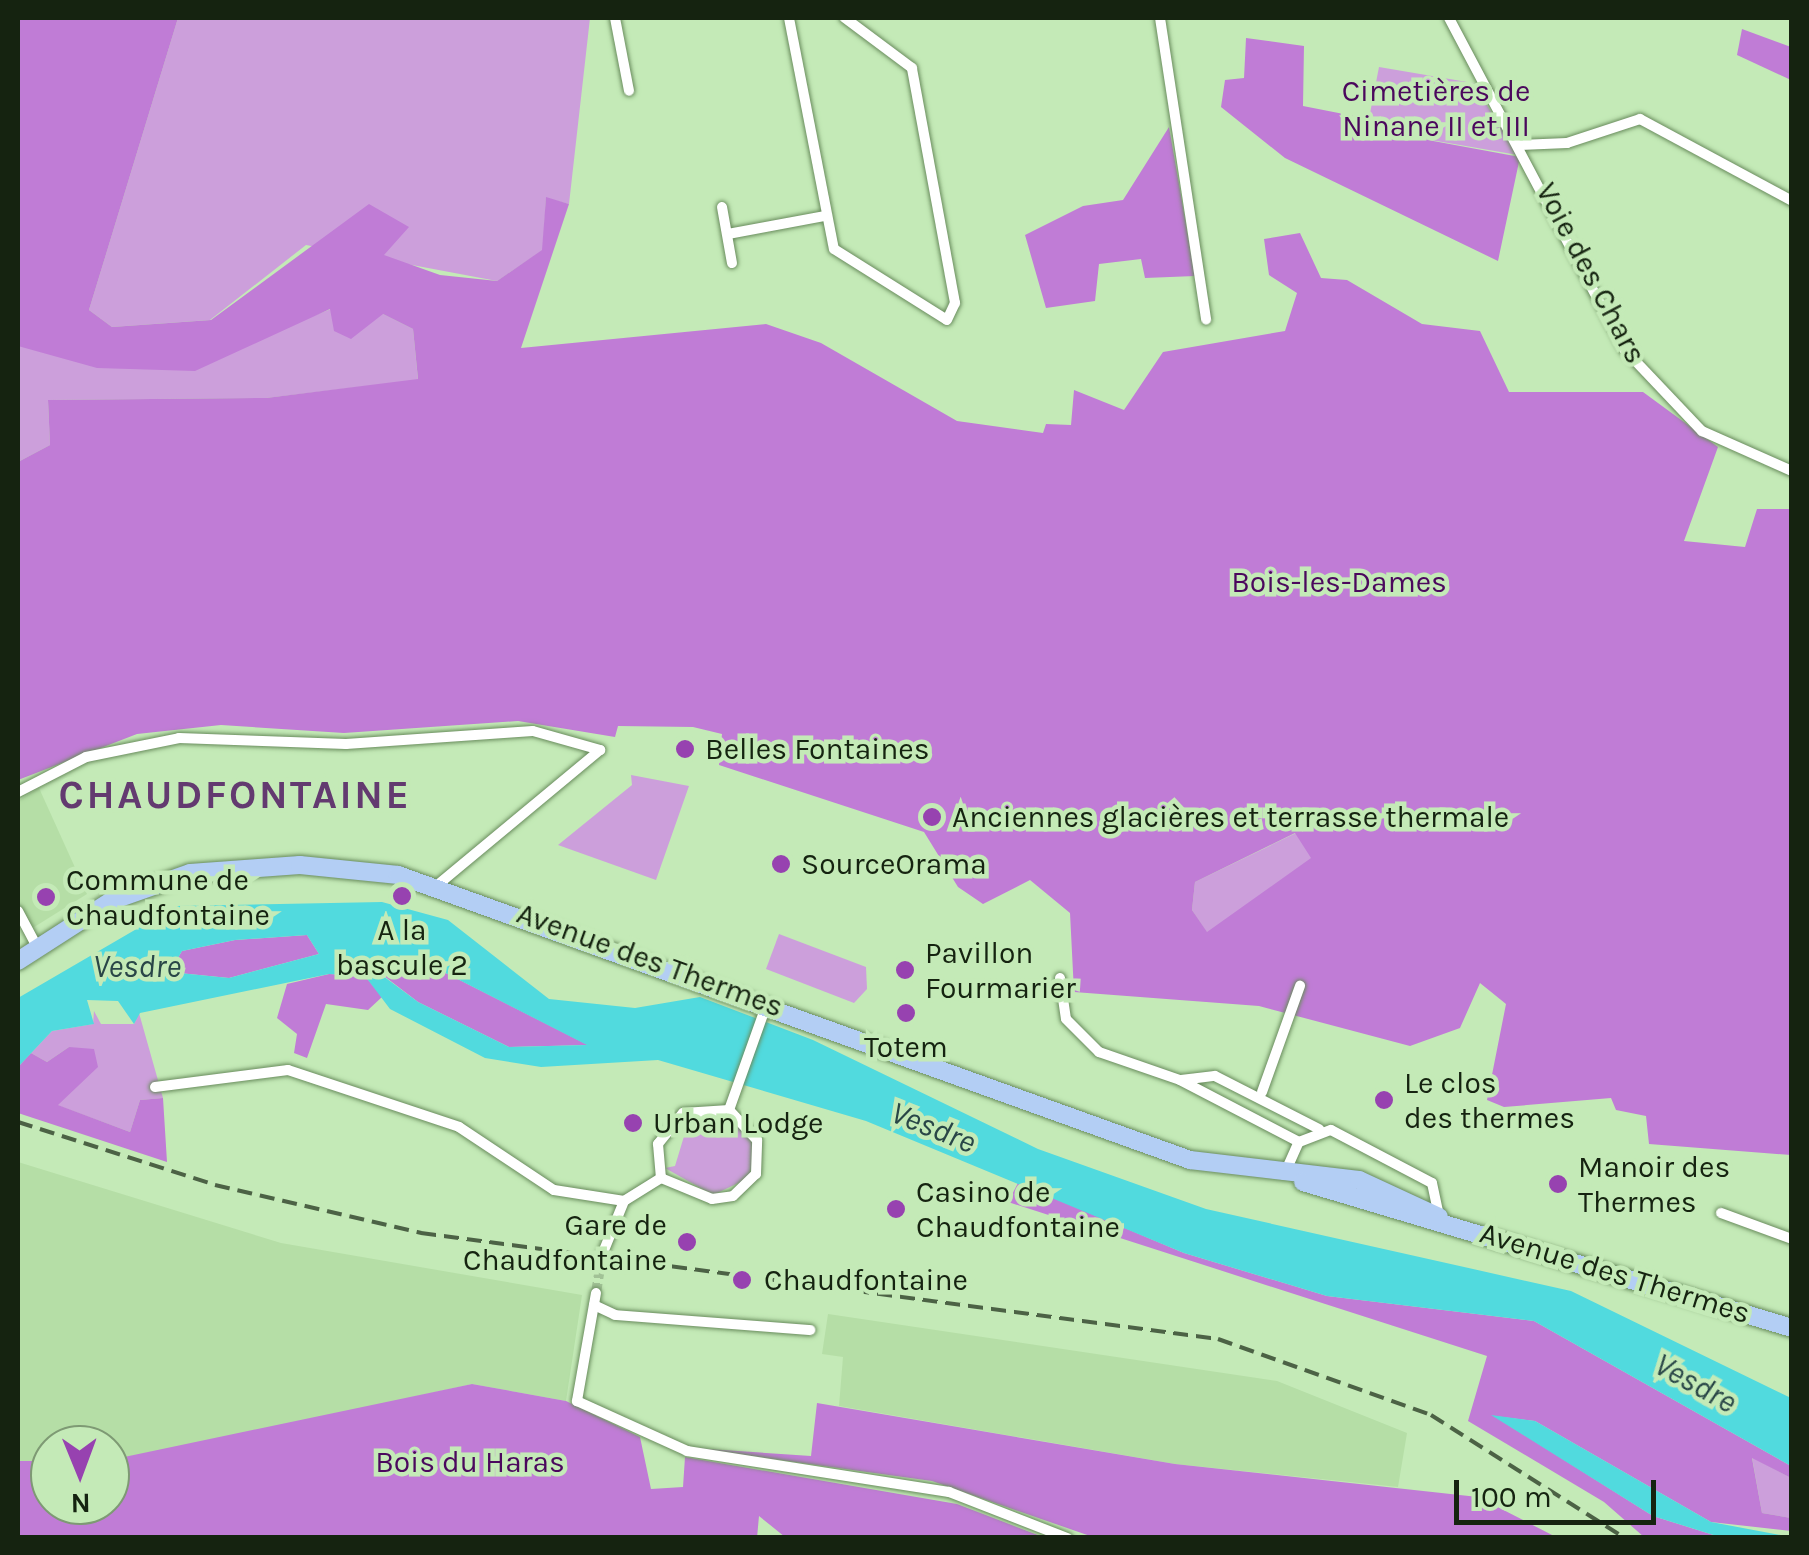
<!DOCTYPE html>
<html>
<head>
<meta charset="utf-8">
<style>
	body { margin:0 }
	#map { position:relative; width:1809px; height:1555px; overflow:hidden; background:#c4eab7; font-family:Karla,sans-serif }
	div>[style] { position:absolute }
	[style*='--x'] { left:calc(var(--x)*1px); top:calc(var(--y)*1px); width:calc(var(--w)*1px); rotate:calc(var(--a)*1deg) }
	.built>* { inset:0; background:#b5dea6 }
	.green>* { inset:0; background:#cc9fdb }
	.forest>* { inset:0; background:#c07cd6 }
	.water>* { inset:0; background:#51dade }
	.street-tunnel>* { height:10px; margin-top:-5px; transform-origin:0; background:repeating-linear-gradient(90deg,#a1c296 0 10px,transparent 0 15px) }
	.roads { filter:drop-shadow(0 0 2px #698c5d) drop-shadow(0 0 2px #698c5d) }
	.street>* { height:10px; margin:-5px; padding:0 5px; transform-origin:5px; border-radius:5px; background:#fff }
	.primary>* { height:18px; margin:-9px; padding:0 9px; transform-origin:9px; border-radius:9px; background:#b3cef4 }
	.rail>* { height:4px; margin-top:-2px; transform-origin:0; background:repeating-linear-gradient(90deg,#4c6245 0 15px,transparent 0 23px) }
	.dots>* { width:28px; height:28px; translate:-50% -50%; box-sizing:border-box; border:5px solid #c4eab7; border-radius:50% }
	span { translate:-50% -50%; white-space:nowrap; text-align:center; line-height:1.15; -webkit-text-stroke:9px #c4eab7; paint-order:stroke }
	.park-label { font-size:30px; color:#4b085d }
	.street-label { font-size:30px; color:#152310 }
	.poi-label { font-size:30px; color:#152310 }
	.left { translate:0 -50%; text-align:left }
	.right { translate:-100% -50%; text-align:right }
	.water-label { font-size:32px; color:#294647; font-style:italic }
	.district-label { font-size:40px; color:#633a70; font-weight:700; letter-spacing:2.5px }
	.frame { position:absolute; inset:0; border:20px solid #152310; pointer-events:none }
	.north { position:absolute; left:30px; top:1425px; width:100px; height:100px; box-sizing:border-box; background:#c4eab7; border:2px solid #7e9a74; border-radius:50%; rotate:179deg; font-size:28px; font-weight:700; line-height:40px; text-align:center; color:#152310 }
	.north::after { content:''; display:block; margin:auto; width:35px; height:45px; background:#9742b0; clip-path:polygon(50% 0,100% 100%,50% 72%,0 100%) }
	.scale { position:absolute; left:1454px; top:1480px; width:202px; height:45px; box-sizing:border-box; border:5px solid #152310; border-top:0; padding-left:12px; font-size:30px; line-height:35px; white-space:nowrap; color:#152310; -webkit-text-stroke:8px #c4eab7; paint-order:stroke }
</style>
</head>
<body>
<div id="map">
	<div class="built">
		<i style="clip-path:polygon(39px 788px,87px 894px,31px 929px,18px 902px,18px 801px)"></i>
		<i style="clip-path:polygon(18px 1162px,281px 1243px,582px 1295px,566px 1401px,472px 1384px,129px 1460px,110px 1460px,110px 1445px,50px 1445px,50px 1461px,18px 1461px)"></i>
		<i style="clip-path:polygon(828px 1314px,1277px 1381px,1407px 1433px,1398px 1487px,1175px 1464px,839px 1406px,843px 1357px,822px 1354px)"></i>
	</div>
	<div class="green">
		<i style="clip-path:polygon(178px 18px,590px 18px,569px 204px,546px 198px,543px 250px,497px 281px,306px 245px,210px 320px,112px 327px,89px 310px)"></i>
		<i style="clip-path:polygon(1379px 67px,1473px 83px,1518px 155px,1367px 129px)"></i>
		<i style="clip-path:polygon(331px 309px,383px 314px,413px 329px,418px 380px,266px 398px,48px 400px,50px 445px,18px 462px,18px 346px,283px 328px)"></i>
		<i style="clip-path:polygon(631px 775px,689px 786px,656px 880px,558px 845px,632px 785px)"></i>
		<i style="clip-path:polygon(1296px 833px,1312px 858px,1207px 933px,1192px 910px,1195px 882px)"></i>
		<i style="clip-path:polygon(779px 934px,866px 967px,867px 989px,854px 1003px,766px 969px)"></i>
		<i style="clip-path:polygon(94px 1011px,101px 1024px,134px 1024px,139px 1013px,163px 1098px,140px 1100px,130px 1132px,57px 1105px,97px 1067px,69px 1047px,47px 1062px,31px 1053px,52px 1031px,93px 1024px)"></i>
		<i style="clip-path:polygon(714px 1111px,742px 1124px,755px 1148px,749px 1178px,713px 1195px,665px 1168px,675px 1166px,685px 1133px,713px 1124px)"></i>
		<i style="clip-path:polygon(1752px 1457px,1791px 1478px,1791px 1518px,1762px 1513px)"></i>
	</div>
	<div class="forest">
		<i style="clip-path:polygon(evenodd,18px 18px,178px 18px,89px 310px,112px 327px,211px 320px,369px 204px,409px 227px,384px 255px,440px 275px,497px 281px,542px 250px,546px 197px,569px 204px,521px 348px,766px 324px,821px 343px,957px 421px,1043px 433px,1046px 424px,1071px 425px,1074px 390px,1124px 410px,1163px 352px,1285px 331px,1297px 293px,1269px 275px,1264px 239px,1300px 233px,1321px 278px,1347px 280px,1422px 324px,1480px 331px,1509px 392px,1643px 392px,1718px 447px,1684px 541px,1745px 547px,1757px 509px,1791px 509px,1791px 1155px,1649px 1144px,1646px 1116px,1616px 1110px,1611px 1098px,1504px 1107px,1487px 1100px,1506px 1004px,1480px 983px,1460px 1028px,1410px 1046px,1259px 1006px,1074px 992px,1070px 913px,1030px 880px,983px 904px,958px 887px,924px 832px,719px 765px,722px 734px,693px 727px,618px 726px,615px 737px,518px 721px,344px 733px,221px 725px,137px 734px,18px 780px,18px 462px,50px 445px,48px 400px,266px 398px,418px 379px,413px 329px,383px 314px,351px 339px,334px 331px,330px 309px,195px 371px,97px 368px,18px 346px,18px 18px,1295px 833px,1311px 858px,1207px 932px,1192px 910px,1195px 882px,1295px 833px)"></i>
		<i style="clip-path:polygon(1742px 29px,1791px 47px,1791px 80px,1737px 55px)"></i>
		<i style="clip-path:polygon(1246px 38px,1304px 46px,1303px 106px,1369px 119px,1368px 129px,1520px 157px,1498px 261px,1285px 158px,1221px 107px,1225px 80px,1244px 78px)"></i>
		<i style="clip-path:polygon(1169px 127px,1195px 276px,1145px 278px,1141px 259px,1099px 264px,1095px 301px,1046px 308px,1025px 235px,1083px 206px,1123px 200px)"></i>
		<i style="clip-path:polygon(307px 935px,319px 954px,229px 978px,179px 973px,176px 961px,182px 951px,235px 940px)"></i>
		<i style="clip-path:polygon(375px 957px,426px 963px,588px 1045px,509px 1047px,418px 1002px,371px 966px)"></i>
		<i style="clip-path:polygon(329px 974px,365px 976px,382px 997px,368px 1010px,326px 1004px,307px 1058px,294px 1053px,297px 1034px,277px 1018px,287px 984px)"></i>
		<i style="clip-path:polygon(69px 1047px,94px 1049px,98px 1067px,58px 1105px,130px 1132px,140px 1100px,163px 1098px,167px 1162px,18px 1113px,18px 1067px,31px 1053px,47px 1062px)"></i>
		<i style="clip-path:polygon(1018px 1183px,1184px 1253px,1327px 1296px,1534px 1321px,1791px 1466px,1791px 1478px,1752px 1458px,1762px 1513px,1791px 1518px,1791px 1531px,1711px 1522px,1535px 1421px,1494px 1416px,1653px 1516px,1720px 1537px,1644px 1537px,1604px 1502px,1468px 1421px,1487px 1356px,1008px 1202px)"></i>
		<i style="clip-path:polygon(472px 1384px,566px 1401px,640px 1437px,651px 1489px,683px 1487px,685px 1457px,957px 1504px,1043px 1537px,785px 1537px,759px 1516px,757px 1538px,18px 1537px,18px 1461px,50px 1461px,50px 1505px,110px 1505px,110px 1460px)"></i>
		<i style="clip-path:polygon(817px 1403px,1175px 1464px,1478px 1497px,1556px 1537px,1093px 1537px,932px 1481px,693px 1448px,811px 1456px)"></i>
	</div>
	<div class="water">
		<i style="clip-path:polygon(evenodd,382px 902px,448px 920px,549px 999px,635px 1008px,700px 997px,813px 1040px,1038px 1149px,1206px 1209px,1571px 1291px,1791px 1398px,1791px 1466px,1534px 1321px,1327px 1296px,1184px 1253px,866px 1121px,658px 1060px,541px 1067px,485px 1058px,390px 1009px,365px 976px,329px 974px,140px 1013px,134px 1024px,118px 1001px,87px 1000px,94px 1024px,52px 1031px,18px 1067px,18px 998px,176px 906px,382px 902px,307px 935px,319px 954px,229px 978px,179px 973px,176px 961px,182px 951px,235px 940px,307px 935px,382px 902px,375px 958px,426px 963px,587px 1045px,509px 1047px,418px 1002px,371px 967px,375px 958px)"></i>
		<i style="clip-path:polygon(1491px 1415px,1535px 1421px,1711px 1522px,1791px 1537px,1720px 1537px,1653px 1516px)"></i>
	</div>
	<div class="street-tunnel">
		<i style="--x:596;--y:1293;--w:38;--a:-81"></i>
	</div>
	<div class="roads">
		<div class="street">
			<i style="--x:615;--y:18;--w:74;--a:79.1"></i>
			<i style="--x:789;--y:18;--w:235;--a:79"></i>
			<i style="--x:834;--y:249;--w:133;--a:32.1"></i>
			<i style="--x:947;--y:320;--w:19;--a:-65"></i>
			<i style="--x:955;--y:303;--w:239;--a:-100.4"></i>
			<i style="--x:912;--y:68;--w:84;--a:-143.3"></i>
			<i style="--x:1160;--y:18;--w:305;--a:81.3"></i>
			<i style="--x:1449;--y:18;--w:376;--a:62.1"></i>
			<i style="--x:1625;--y:350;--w:112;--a:46.5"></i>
			<i style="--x:1702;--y:431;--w:98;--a:24"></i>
			<i style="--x:1520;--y:145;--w:47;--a:-2.4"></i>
			<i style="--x:1567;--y:143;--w:77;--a:-18.2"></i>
			<i style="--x:1640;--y:119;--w:173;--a:28.3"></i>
			<i style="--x:722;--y:207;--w:57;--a:79.9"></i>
			<i style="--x:728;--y:234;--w:99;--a:-10.5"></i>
			<i style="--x:18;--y:792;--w:76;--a:-27.2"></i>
			<i style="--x:86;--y:757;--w:95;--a:-11.5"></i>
			<i style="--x:179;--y:738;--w:167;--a:2.1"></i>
			<i style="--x:346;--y:744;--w:187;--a:-4"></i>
			<i style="--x:533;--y:731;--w:70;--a:15.8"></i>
			<i style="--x:600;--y:750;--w:213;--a:140.3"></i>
			<i style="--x:18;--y:911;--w:38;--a:62"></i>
			<i style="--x:1060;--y:978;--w:41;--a:81.7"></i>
			<i style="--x:1066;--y:1019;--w:47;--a:45"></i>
			<i style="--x:1099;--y:1052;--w:86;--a:19.1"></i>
			<i style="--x:1180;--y:1080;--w:134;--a:27.5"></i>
			<i style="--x:1181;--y:1080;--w:34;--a:-7"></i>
			<i style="--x:1215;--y:1076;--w:117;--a:27"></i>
			<i style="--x:155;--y:1087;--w:134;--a:-7.3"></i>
			<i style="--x:288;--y:1070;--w:180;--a:18.4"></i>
			<i style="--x:459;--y:1127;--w:114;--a:33.6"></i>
			<i style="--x:554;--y:1190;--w:71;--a:8.9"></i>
			<i style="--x:1262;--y:1092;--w:113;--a:-70.3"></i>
			<i style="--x:729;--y:1110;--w:114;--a:-70.4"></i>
			<i style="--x:1284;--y:1175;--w:36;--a:-66"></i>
			<i style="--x:1299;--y:1142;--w:34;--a:-21"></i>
			<i style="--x:1331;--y:1130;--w:114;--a:27.7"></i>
			<i style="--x:1432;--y:1183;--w:35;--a:78"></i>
			<i style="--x:624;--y:1201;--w:44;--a:-31.9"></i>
			<i style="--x:661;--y:1178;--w:55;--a:22.4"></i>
			<i style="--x:712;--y:1199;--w:21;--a:-8"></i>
			<i style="--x:733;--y:1196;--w:32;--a:-44"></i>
			<i style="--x:756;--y:1174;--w:34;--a:-88"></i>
			<i style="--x:757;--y:1140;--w:41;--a:-133"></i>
			<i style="--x:729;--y:1110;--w:46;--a:176.3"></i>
			<i style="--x:683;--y:1113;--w:40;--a:129"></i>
			<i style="--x:658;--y:1144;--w:34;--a:85"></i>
			<i style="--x:1721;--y:1213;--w:76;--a:20.1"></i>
			<i style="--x:602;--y:1255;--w:58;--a:-67.8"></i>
			<i style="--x:596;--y:1293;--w:110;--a:100"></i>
			<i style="--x:577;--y:1401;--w:121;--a:24.4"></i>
			<i style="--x:687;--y:1451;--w:265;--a:8.9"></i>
			<i style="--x:949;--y:1492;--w:127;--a:21.3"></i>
			<i style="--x:594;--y:1305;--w:23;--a:25"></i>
			<i style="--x:615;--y:1315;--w:196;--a:4.4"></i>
		</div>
		<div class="primary">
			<i style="--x:18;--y:961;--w:111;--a:-32.8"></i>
			<i style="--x:111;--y:901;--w:84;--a:-19.5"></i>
			<i style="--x:190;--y:873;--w:110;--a:-4.2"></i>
			<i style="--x:300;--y:865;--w:99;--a:5.8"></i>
			<i style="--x:398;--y:875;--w:842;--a:19.79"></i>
			<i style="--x:1190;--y:1160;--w:170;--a:6.7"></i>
			<i style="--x:1359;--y:1180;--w:88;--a:24.8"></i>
			<i style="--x:1303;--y:1182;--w:510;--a:16.62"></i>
		</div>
	</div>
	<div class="rail">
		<i style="--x:18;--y:1122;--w:207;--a:17.7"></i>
		<i style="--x:215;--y:1185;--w:212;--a:13.1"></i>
		<i style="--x:421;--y:1233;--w:804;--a:7.58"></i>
		<i style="--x:1218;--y:1339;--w:226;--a:19.6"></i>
		<i style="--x:1431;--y:1415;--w:230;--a:32.4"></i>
	</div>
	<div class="dots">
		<i style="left:685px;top:749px;background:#9742b0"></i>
		<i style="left:932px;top:817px;background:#9742b0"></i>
		<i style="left:781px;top:864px;background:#9742b0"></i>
		<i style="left:402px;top:896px;background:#9742b0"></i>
		<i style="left:46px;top:897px;background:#9742b0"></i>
		<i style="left:905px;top:970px;background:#9742b0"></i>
		<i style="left:906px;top:1013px;background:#9742b0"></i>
		<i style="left:1384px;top:1100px;background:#9742b0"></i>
		<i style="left:633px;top:1123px;background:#9742b0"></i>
		<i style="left:1558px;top:1184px;background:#9742b0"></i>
		<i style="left:896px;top:1209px;background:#9742b0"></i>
		<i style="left:687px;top:1242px;background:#9742b0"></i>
		<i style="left:742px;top:1280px;background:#9742b0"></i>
	</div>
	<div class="park-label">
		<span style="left:1436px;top:108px">Cimetières de<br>Ninane II et III</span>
		<span style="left:1339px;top:582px">Bois-les-Dames</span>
		<span style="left:470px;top:1462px">Bois du Haras</span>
	</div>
	<div class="street-label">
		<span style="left:1591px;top:273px;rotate:62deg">Voie des Chars</span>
		<span style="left:650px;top:960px;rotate:20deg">Avenue des Thermes</span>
		<span style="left:1615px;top:1273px;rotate:17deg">Avenue des Thermes</span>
	</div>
	<div class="poi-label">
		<span class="left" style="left:705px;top:749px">Belles Fontaines</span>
		<span class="left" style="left:952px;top:817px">Anciennes glacières et terrasse thermale</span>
		<span class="left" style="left:801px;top:864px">SourceOrama</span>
		<span class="left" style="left:66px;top:897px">Commune de<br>Chaudfontaine</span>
		<span style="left:402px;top:947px">A la<br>bascule 2</span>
		<span class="left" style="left:925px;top:970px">Pavillon<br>Fourmarier</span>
		<span style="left:906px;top:1047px">Totem</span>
		<span class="left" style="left:1404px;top:1100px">Le clos<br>des thermes</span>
		<span class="left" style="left:653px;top:1123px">Urban Lodge</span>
		<span class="left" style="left:1578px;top:1184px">Manoir des<br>Thermes</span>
		<span class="left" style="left:916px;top:1209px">Casino de<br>Chaudfontaine</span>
		<span class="right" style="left:667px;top:1242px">Gare de<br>Chaudfontaine</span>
		<span class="left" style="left:764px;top:1280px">Chaudfontaine</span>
	</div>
	<div class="water-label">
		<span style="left:137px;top:967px">Vesdre</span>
		<span style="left:933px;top:1128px;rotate:22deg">Vesdre</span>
		<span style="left:1695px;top:1384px;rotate:29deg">Vesdre</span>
	</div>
	<div class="district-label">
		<span style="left:235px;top:795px">CHAUDFONTAINE</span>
	</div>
	<div class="frame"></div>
	<div class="north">N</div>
	<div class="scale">100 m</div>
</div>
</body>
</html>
